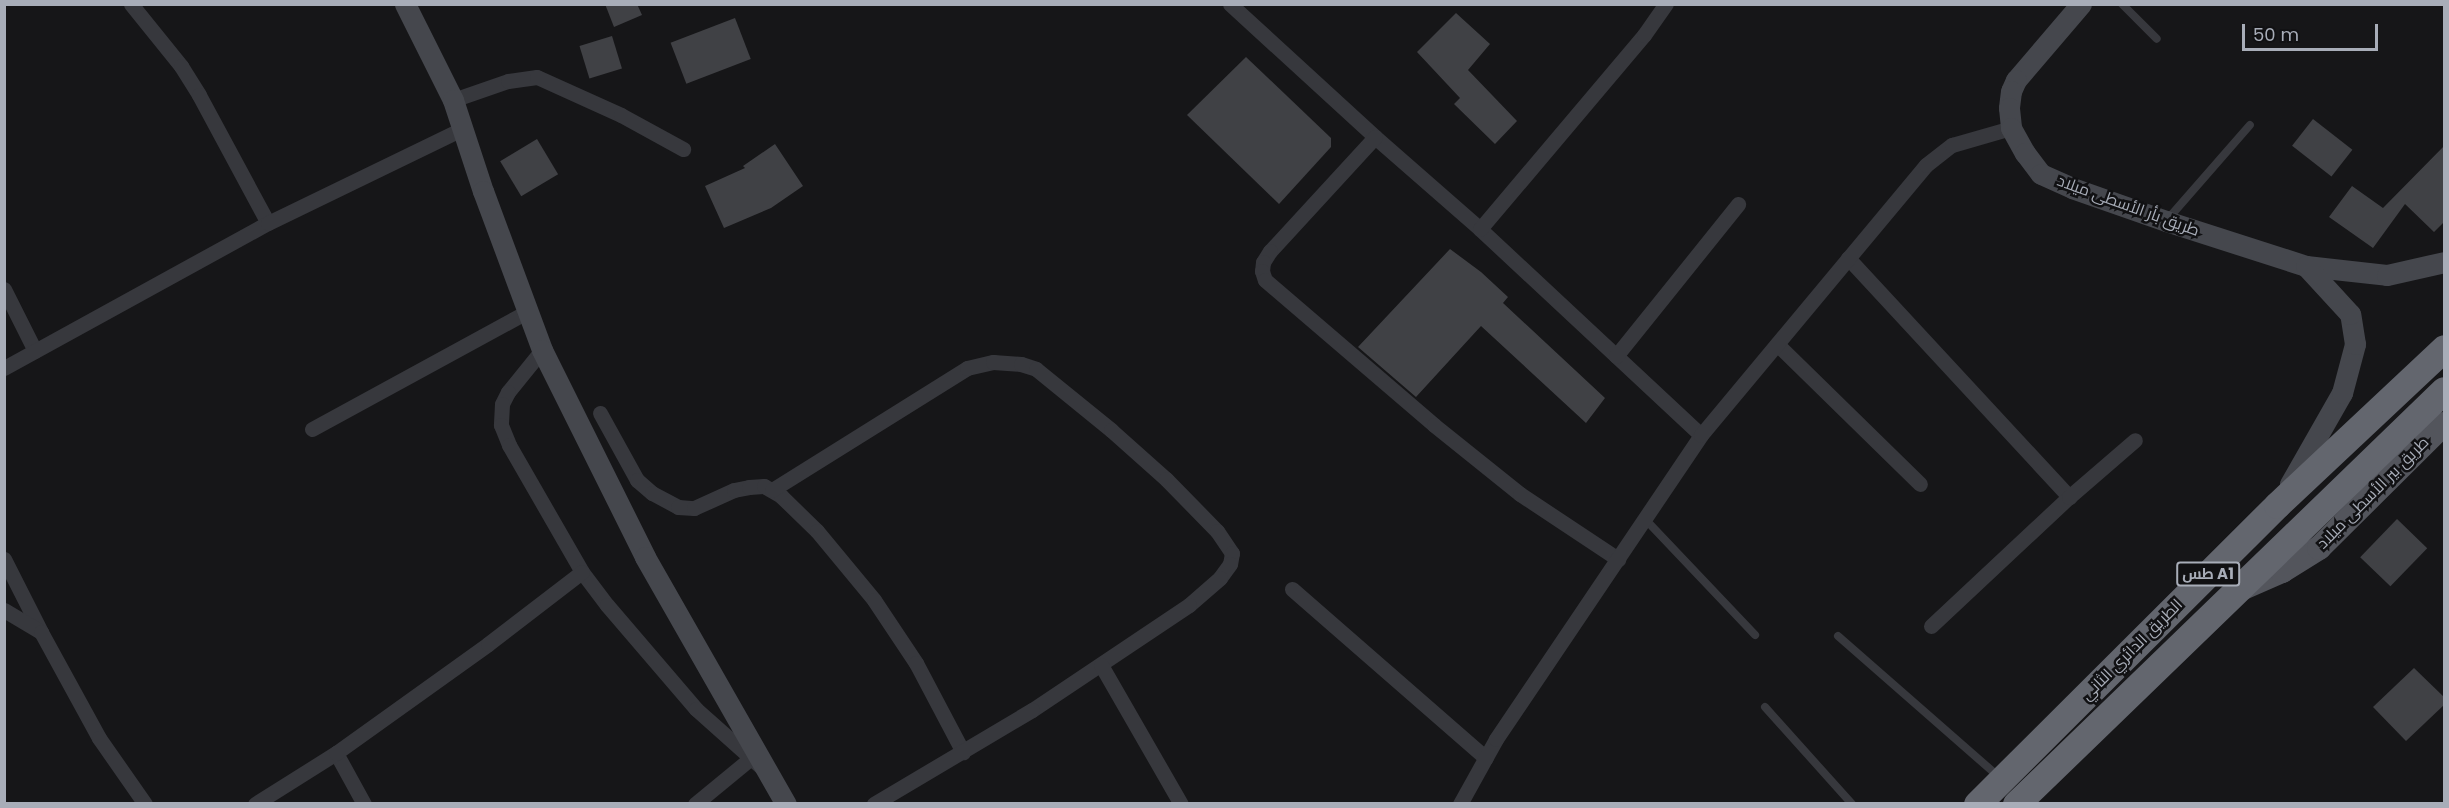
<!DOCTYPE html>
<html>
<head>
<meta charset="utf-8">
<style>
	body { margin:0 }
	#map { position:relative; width:2449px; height:808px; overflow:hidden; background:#161618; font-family:Poppins,Cairo,sans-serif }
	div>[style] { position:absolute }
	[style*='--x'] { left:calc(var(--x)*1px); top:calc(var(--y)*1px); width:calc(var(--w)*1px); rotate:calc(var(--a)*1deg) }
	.building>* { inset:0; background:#404145; transform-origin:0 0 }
	.lane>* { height:8px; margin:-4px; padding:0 4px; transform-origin:4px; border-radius:4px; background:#37383d }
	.street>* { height:15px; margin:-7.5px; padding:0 7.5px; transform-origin:7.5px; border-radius:7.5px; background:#37383d }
	.secondary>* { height:21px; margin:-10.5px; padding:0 10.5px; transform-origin:10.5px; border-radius:10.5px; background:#45474d }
	.primary>* { height:24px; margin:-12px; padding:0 12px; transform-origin:12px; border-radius:12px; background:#53555c }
	.highway>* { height:27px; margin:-13.5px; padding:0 13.5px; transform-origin:13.5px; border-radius:13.5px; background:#63666e }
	span { translate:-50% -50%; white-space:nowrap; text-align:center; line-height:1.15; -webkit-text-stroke:5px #111113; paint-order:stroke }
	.shield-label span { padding:2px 4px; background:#111113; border:2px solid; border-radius:4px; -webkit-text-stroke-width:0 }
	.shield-label { font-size:15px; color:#a8adb8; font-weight:700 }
	.street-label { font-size:16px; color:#a8adb8 }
	.frame { position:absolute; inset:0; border:6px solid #a8adb8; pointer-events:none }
	.scale { position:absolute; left:2242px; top:24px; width:136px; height:27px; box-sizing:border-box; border:3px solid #a8adb8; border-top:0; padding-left:8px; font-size:18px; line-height:21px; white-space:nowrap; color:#a8adb8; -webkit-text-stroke:4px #111113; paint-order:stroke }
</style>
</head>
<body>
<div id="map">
	<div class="building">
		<i style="clip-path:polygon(605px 4px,637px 4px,642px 15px,614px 27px)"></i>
		<i style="clip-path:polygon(1456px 13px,1490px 44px,1468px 70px,1517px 121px,1495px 144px,1454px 104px,1460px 98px,1417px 52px)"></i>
		<i style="left:735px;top:18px;width:44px;height:69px;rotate:69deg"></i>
		<i style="left:612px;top:36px;width:34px;height:34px;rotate:73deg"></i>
		<i style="clip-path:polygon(1246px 57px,1331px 138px,1331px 147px,1279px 204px,1187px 115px)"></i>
		<i style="left:2313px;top:119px;width:50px;height:34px;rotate:38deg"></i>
		<i style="left:537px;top:139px;width:41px;height:43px;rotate:59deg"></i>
		<i style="clip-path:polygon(775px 144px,803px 186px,771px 208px,724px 228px,705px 186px,745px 168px,743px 166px)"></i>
		<i style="clip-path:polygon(2445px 145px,2445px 221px,2434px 232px,2405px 204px,2373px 248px,2329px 217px,2352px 186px,2383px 208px)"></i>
		<i style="clip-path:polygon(1450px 249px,1481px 272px,1508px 297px,1503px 303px,1605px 398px,1586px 423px,1481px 326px,1416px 397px,1358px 347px)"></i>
		<i style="left:2397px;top:519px;width:42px;height:53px;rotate:44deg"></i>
		<i style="clip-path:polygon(2414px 668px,2445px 698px,2445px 704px,2406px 741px,2373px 707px)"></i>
	</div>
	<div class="lane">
		<i style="--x:2122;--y:4;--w:49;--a:45"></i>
		<i style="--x:2167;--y:220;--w:126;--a:-48.9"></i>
		<i style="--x:1645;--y:519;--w:160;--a:46.5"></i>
		<i style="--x:1838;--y:636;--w:213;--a:41.2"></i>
		<i style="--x:1765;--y:707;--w:130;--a:48.1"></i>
	</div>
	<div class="street">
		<i style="--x:131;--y:4;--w:80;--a:51.1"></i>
		<i style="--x:181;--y:66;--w:34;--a:58"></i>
		<i style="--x:199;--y:95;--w:145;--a:61.7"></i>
		<i style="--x:1230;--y:4;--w:197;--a:42.5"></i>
		<i style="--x:1375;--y:137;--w:140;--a:41.2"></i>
		<i style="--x:1480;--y:229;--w:302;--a:43"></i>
		<i style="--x:453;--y:100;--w:58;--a:-19.1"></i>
		<i style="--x:508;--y:81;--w:29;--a:-8"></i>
		<i style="--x:537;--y:77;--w:92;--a:24.3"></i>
		<i style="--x:621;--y:115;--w:71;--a:28.7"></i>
		<i style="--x:1375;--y:137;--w:155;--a:132.6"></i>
		<i style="--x:1270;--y:251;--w:13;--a:122"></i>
		<i style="--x:1263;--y:262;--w:9;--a:96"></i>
		<i style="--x:1262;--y:271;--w:9;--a:72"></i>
		<i style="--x:1265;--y:280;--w:223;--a:40.6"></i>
		<i style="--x:1434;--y:425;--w:110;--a:38.7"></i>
		<i style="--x:1520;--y:494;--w:118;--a:33.6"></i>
		<i style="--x:1480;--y:229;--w:254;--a:-49.8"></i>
		<i style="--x:1644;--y:35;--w:38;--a:-55"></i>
		<i style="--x:1848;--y:258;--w:326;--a:47.2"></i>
		<i style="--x:4;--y:289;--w:69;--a:63.4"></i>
		<i style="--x:1777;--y:344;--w:200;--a:44.4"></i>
		<i style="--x:542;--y:350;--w:54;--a:129"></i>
		<i style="--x:508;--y:392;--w:13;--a:117"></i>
		<i style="--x:502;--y:404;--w:21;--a:93"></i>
		<i style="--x:501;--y:425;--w:22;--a:68"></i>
		<i style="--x:509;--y:445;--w:146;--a:60.1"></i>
		<i style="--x:582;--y:572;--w:41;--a:52.9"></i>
		<i style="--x:607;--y:605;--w:137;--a:49.4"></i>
		<i style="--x:696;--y:709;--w:86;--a:41.7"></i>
		<i style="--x:1616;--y:356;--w:195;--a:-51.2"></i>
		<i style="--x:4;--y:368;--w:301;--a:-28.8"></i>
		<i style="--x:268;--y:223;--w:216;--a:-25.9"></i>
		<i style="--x:600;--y:413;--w:77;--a:61.1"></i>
		<i style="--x:637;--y:480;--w:20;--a:41"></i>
		<i style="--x:652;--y:493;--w:30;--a:28"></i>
		<i style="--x:678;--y:507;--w:16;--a:4"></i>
		<i style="--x:694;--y:508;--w:44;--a:-24.2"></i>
		<i style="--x:734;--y:490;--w:15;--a:-11"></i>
		<i style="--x:749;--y:487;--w:15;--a:-4"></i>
		<i style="--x:764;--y:486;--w:20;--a:30"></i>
		<i style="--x:781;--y:496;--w:50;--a:44.2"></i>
		<i style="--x:817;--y:531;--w:89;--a:50.4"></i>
		<i style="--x:874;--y:600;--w:76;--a:56.3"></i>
		<i style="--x:916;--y:663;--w:101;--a:62.2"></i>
		<i style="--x:312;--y:429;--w:246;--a:-28.6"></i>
		<i style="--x:772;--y:490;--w:230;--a:-32"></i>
		<i style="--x:967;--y:368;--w:27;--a:-13"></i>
		<i style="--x:993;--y:362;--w:28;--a:4"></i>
		<i style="--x:1021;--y:364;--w:16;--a:18"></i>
		<i style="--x:1036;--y:369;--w:97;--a:39.1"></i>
		<i style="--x:1111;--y:430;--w:74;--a:41.7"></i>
		<i style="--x:1166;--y:479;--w:73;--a:45.6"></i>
		<i style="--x:1217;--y:531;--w:27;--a:56"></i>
		<i style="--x:1232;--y:553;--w:11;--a:100"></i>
		<i style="--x:1230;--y:564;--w:17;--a:126"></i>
		<i style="--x:1220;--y:578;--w:41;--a:138.9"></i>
		<i style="--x:1189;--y:605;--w:189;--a:146.2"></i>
		<i style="--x:1032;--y:710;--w:184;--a:149.3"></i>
		<i style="--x:4;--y:559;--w:82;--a:63.1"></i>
		<i style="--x:1292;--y:589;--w:257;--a:41.1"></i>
		<i style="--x:4;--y:610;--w:43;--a:30.7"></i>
		<i style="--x:41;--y:632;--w:121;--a:61.3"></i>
		<i style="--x:99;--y:738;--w:80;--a:55.1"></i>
		<i style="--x:1931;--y:626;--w:189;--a:-43.1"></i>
		<i style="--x:2069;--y:497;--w:87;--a:-40.8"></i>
		<i style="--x:1101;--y:665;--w:160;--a:60.1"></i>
		<i style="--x:336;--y:753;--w:58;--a:61.2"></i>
		<i style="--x:255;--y:804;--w:96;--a:-32.2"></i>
		<i style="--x:336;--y:753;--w:187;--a:-35.6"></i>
		<i style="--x:488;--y:644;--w:118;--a:-37.5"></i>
		<i style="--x:695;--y:804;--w:72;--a:-39.4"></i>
		<i style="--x:1460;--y:804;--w:74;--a:-61"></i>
		<i style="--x:1496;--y:739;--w:367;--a:-56"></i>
		<i style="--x:1701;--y:435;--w:351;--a:-50.2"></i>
		<i style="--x:1926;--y:165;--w:33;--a:-38"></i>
		<i style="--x:1952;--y:145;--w:61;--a:-16.1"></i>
	</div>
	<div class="secondary">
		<i style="--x:405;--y:4;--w:107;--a:63.4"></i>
		<i style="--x:453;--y:100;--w:96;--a:71.8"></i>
		<i style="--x:483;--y:191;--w:170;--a:69.6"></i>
		<i style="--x:542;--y:350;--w:231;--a:63.5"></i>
		<i style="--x:645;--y:557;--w:284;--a:60.3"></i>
		<i style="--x:2081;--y:4;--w:100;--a:130.5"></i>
		<i style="--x:2016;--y:80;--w:12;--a:114"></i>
		<i style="--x:2011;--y:91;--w:17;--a:97"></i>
		<i style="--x:2009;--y:108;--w:20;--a:84"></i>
		<i style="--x:2011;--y:128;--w:29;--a:61"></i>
		<i style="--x:2025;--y:153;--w:26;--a:53"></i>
		<i style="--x:2041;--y:174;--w:34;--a:24"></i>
		<i style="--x:2072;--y:188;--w:100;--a:19.3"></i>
		<i style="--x:2166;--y:221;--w:147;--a:17.8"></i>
		<i style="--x:2306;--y:266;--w:81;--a:6.3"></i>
		<i style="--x:2387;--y:275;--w:58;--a:-12.8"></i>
		<i style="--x:2290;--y:484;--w:105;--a:-60.3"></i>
		<i style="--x:2342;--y:393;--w:51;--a:-75.1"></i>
		<i style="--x:2355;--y:344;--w:30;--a:-99"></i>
		<i style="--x:2350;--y:314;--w:65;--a:-132.5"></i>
	</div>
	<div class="primary">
		<i style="--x:2243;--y:588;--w:43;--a:-23.6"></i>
		<i style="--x:2282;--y:571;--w:44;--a:-31.9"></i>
		<i style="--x:2319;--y:548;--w:176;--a:-44.8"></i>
	</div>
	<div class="highway">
		<i style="--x:1977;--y:804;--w:424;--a:-44.9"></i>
		<i style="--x:2277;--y:505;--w:229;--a:-43.2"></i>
		<i style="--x:2016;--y:804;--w:595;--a:-44.05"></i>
	</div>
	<div class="shield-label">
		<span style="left:2208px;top:574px">طس A1</span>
	</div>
	<div class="street-label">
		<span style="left:2128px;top:206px;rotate:20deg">طريق بأر الأسطى ميلاد</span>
		<span style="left:2373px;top:493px;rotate:-45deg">طريق بير الأسطى ميلاد</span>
		<span style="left:2132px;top:650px;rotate:-45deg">الطريق الدائري الثاني</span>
	</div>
	<div class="frame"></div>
	<div class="scale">50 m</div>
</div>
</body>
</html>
